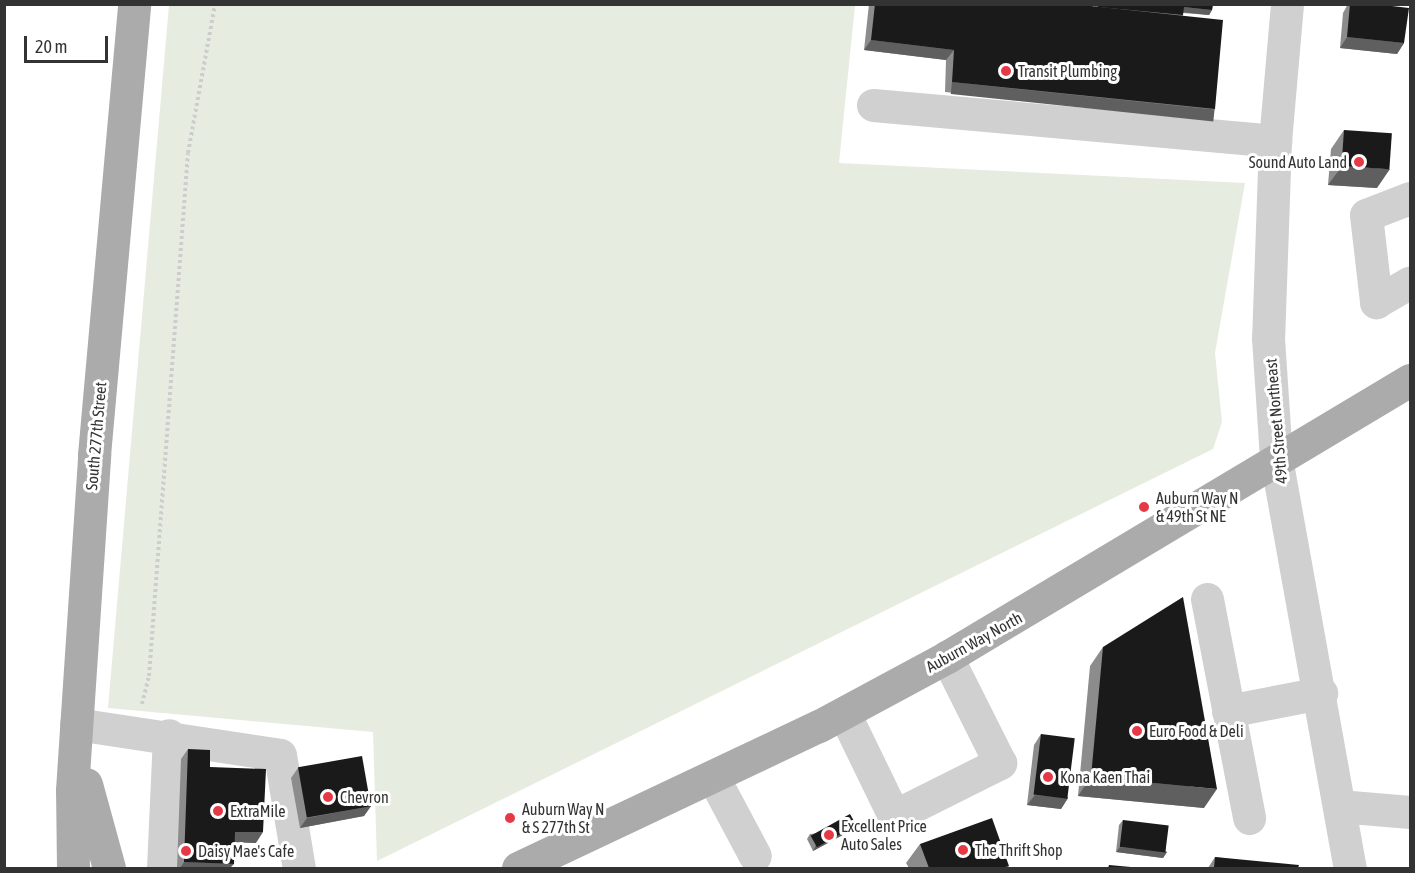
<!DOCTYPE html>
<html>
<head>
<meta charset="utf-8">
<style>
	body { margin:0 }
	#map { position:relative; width:1415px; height:873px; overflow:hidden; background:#fff; font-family:"Asap Condensed",sans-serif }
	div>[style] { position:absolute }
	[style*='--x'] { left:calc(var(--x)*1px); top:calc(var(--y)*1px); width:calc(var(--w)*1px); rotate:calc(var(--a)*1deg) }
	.green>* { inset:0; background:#e6ecdf }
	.path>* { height:4px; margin-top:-2px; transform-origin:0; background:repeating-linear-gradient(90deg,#cdcdcd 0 3px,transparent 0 6px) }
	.minor>* { height:33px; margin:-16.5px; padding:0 16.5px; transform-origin:16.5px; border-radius:16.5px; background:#d0d0d0 }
	.major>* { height:33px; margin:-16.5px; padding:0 16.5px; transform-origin:16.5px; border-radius:16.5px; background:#ababab }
	.wall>* { inset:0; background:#8c8c8c }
	.shaded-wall>* { inset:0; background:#5f5f5f; transform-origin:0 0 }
	.building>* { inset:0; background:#1a1a1a; transform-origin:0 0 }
	.dots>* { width:16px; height:16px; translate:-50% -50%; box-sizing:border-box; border:3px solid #fff; border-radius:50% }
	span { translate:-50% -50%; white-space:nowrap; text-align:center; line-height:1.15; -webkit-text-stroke:6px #fff; paint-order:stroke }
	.poi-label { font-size:16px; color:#333 }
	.left { translate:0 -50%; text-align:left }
	.right { translate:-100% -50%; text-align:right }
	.street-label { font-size:16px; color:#333 }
	.frame { position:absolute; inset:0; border:6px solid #333; pointer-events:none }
	.scale { position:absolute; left:24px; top:36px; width:84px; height:27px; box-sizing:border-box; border:3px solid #333; border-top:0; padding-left:8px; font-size:18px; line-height:21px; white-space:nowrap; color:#333; -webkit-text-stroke:4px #fff; paint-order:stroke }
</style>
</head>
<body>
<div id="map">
	<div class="green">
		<i style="clip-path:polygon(169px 5px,855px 5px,839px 163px,1245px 183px,1215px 353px,1222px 422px,1213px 449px,377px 861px,373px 732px,108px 708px)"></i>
	</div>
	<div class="path">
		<i style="--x:142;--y:704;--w:29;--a:-76"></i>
		<i style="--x:149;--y:676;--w:524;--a:-85.74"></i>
		<i style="--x:188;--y:153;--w:151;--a:-79.7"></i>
	</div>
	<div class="minor">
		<i style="--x:1287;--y:4;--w:138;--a:95"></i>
		<i style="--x:1275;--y:141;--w:197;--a:92"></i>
		<i style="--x:1268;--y:338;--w:120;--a:86.2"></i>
		<i style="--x:1276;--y:458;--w:417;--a:79.8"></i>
		<i style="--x:873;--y:105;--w:404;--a:5.1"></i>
		<i style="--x:1410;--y:198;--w:47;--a:158.9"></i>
		<i style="--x:1366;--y:215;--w:88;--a:83.4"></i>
		<i style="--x:1376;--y:302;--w:39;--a:-30"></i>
		<i style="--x:1207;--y:599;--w:223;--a:79.1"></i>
		<i style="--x:1228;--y:711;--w:95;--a:-11"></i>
		<i style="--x:844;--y:713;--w:114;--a:64.1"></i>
		<i style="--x:894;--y:816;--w:119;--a:-26.6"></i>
		<i style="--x:1000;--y:763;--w:119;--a:-116.6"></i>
		<i style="--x:76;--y:724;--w:206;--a:8.6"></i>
		<i style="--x:280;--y:755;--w:115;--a:80.5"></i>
		<i style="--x:713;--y:777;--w:89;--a:62"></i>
		<i style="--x:1339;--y:806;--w:71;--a:4.8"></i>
		<i style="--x:163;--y:868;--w:133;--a:-87.4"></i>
	</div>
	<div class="major">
		<i style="--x:86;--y:784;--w:87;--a:74.7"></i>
		<i style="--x:73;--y:868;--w:78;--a:-90.7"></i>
		<i style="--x:72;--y:790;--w:336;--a:-86.2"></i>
		<i style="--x:94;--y:455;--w:453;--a:-84.9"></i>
		<i style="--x:518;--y:868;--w:333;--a:-25.3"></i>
		<i style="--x:819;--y:726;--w:145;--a:-28.3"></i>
		<i style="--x:947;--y:657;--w:540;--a:-30.89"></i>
	</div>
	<div class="wall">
		<i style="clip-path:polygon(869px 4px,1072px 4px,1095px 7px,1095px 4px,1213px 4px,1212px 10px,1209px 15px,1183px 13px,1183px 16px,1215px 109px,1208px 119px,945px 92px,946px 60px,864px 50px)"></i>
		<i style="clip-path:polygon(1348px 4px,1375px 4px,1404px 43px,1397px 54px,1340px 48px,1343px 13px)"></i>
		<i style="clip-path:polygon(1344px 130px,1377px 188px,1328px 185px,1331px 149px)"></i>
		<i style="clip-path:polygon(1103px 647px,1204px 808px,1078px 796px,1090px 666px)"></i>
		<i style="clip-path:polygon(1041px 734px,1068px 798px,1061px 809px,1027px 805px,1034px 745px)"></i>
		<i style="clip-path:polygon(188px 749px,210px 767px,256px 843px,234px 842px,230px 868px,177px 868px,181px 759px)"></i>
		<i style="clip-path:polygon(298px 768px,371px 806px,364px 816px,300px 828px,291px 778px)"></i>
		<i style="clip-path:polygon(1123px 820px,1167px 852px,1163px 858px,1116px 852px,1119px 825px)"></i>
		<i style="clip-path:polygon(852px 830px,813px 851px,807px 839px,810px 834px)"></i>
		<i style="clip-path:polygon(920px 844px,1009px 866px,1007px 868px,909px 868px,906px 863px)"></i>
		<i style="clip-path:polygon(1215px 857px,1298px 868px,1208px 868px)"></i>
	</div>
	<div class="shaded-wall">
		<i style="clip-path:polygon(1184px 7px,1212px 10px,1209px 15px,1180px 12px)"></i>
		<i style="clip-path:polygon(1347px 37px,1404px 43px,1397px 54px,1340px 48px)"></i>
		<i style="clip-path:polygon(871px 40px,954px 50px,946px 60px,864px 50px)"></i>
		<i style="left:952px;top:82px;width:264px;height:12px;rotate:6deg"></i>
		<i style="clip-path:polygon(1342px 166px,1390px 169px,1377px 188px,1328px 185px)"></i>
		<i style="clip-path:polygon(1091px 777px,1217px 789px,1204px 808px,1078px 796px)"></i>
		<i style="clip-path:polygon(1035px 795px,1068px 798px,1061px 809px,1027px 805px)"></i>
		<i style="clip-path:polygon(371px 806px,364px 816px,300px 828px,307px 818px)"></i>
		<i style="clip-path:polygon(856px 825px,852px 830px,813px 851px,816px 845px)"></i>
		<i style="clip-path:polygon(235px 832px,263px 832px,256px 843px,227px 842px)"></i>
		<i style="clip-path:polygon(1120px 847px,1167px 852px,1163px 858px,1116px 852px)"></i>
		<i style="clip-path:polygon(184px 862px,234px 864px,230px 868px,180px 868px)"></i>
	</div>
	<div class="building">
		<i style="clip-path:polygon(875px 4px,1072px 4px,1223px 20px,1215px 109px,952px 82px,954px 50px,871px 40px)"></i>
		<i style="clip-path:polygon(1098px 4px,1213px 4px,1212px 10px,1184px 7px,1183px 15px,1098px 7px)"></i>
		<i style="clip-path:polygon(1350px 4px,1375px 4px,1409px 8px,1404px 43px,1347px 37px)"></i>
		<i style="left:1344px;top:130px;width:48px;height:36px;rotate:4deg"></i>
		<i style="clip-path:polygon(1183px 597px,1217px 789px,1091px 777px,1103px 647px)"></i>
		<i style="left:1041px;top:734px;width:34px;height:61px;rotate:7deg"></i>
		<i style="clip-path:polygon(188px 749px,210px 750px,210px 767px,266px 769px,263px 832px,235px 832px,234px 864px,184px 862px)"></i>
		<i style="left:362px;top:756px;width:51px;height:65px;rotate:80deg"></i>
		<i style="left:850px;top:814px;width:13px;height:45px;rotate:61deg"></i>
		<i style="clip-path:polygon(992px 818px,1009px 866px,1002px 868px,929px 868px,920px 844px)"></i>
		<i style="left:1123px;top:820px;width:46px;height:27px;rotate:7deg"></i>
		<i style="clip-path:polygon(1215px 857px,1299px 865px,1298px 868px,1214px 868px)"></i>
		<i style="clip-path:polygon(1109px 865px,1142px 868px,1108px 868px)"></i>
	</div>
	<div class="dots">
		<i style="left:1006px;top:71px;background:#e63946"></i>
		<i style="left:1359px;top:162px;background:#e63946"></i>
		<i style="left:1144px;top:507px;background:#e63946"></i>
		<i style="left:1137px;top:731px;background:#e63946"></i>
		<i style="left:1048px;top:777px;background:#e63946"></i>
		<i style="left:328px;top:797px;background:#e63946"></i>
		<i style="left:218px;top:811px;background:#e63946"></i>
		<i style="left:510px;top:818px;background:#e63946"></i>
		<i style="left:829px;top:835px;background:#e63946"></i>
		<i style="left:963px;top:850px;background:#e63946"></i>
		<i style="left:186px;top:851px;background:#e63946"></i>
	</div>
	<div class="poi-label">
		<span class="left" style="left:1018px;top:71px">Transit Plumbing</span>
		<span class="right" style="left:1347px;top:162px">Sound Auto Land</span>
		<span class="left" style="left:1156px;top:507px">Auburn Way N<br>&amp; 49th St NE</span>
		<span class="left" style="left:1149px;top:731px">Euro Food &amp; Deli</span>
		<span class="left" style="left:1060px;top:777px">Kona Kaen Thai</span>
		<span class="left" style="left:340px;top:797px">Chevron</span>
		<span class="left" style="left:522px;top:818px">Auburn Way N<br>&amp; S 277th St</span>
		<span class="left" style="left:230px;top:811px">ExtraMile</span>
		<span class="left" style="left:841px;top:835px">Excellent Price<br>Auto Sales</span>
		<span class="left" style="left:975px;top:850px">The Thrift Shop</span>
		<span class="left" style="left:198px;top:851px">Daisy Mae's Cafe</span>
	</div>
	<div class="street-label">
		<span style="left:1276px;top:421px;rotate:-95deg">49th Street Northeast</span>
		<span style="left:96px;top:436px;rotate:-85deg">South 277th Street</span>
		<span style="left:974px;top:642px;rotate:-29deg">Auburn Way North</span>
	</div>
	<div class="frame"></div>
	<div class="scale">20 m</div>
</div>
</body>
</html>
